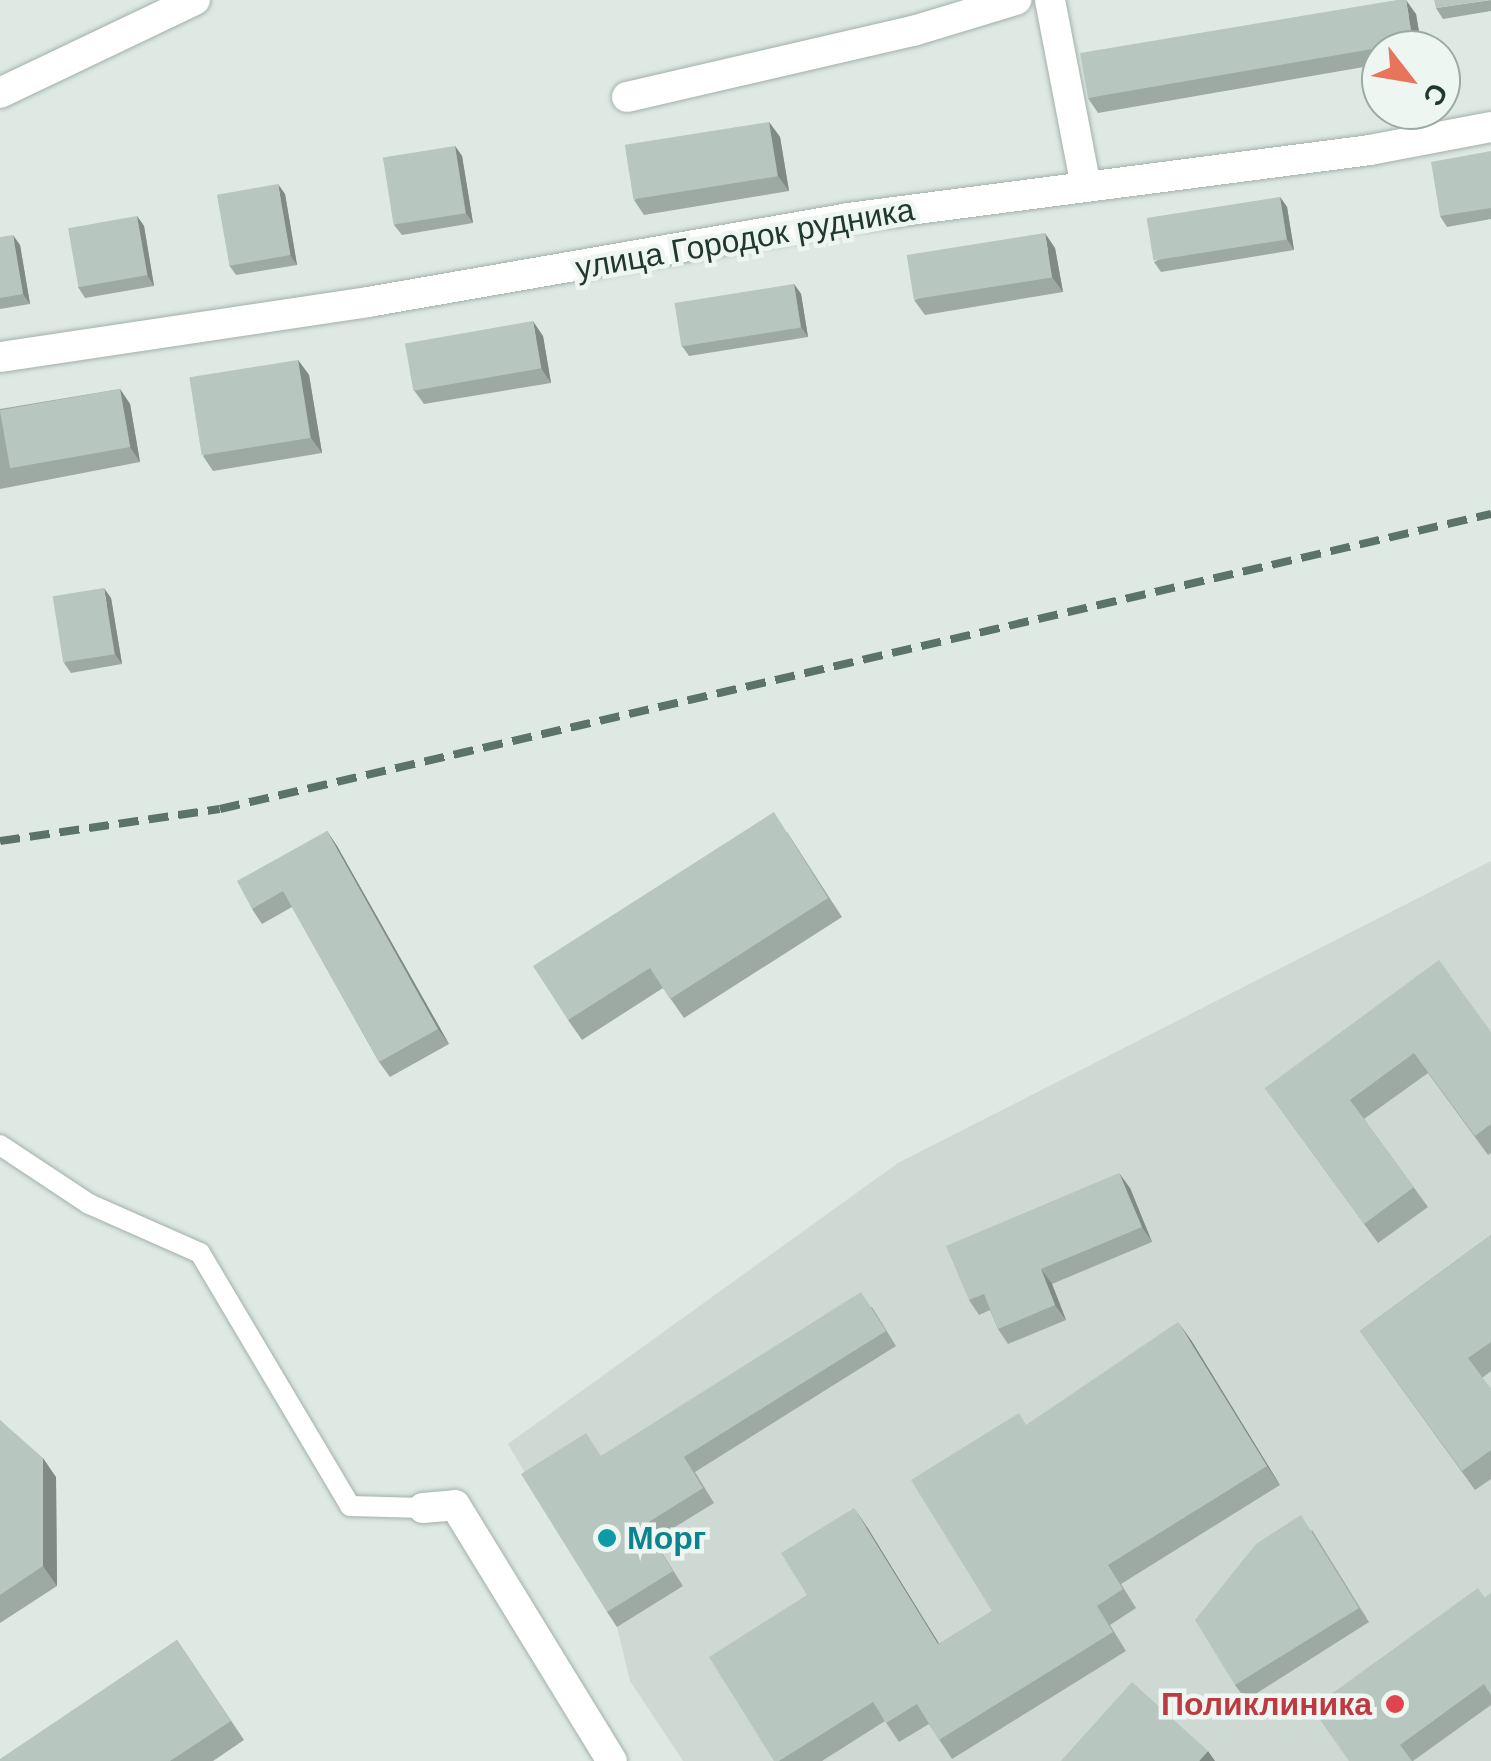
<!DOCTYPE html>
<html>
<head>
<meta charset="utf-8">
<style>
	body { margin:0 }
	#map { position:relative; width:1491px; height:1761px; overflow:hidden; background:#dee9e3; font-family:Helvetica,sans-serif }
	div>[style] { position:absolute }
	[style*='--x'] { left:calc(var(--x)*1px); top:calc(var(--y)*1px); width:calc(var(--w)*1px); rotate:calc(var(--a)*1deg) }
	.built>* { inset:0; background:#cdd9d2 }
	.roads { filter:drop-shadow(0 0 2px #a2b0aa) drop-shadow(0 0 2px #a2b0aa) }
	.service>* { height:20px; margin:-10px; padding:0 10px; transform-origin:10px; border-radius:10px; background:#fff }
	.minor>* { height:30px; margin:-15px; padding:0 15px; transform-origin:15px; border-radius:15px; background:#fff }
	.tertiary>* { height:30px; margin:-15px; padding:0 15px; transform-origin:15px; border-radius:15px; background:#fff }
	.rail>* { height:8px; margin-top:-4px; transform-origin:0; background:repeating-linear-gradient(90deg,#5b736b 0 20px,transparent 0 30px) }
	.wall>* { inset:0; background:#9daaa4 }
	.shaded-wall>* { inset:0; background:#808b86 }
	.building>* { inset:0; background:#b7c6bf; transform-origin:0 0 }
	.dots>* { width:28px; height:28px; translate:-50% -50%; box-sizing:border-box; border:5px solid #eef6f2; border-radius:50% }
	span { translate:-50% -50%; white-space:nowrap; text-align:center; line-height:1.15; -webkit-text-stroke:9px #eef6f2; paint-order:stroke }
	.street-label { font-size:32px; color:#213830 }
	.culture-label { font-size:32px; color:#0d838f; font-weight:700 }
	.left { translate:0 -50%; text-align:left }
	.health-label { font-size:32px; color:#be3a42; font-weight:700 }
	.right { translate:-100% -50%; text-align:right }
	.north { position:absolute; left:1361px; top:30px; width:100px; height:100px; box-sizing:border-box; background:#eef6f2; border:2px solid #9caaa4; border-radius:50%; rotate:121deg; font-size:28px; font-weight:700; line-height:40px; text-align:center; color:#213830 }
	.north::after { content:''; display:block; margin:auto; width:35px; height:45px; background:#e9745c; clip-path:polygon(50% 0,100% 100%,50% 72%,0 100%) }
</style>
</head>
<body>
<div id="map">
	<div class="built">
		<i style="clip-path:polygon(1491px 861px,1491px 1761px,683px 1761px,630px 1681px,617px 1627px,508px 1444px,898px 1163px)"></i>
	</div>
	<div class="roads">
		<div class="service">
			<i style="--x:0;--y:1145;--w:107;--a:33.5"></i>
			<i style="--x:89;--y:1204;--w:121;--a:23.8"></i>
			<i style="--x:200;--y:1253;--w:294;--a:59.3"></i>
			<i style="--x:350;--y:1506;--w:73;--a:1.6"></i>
		</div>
		<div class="minor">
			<i style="--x:1050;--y:0;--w:190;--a:79.1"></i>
			<i style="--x:627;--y:97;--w:294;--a:-13"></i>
			<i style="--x:913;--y:31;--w:108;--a:-16.8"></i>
			<i style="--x:0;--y:357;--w:372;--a:-8.5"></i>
			<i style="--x:368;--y:302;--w:487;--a:-9.9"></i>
			<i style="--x:848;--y:218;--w:526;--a:-7.42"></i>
			<i style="--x:1370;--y:150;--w:123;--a:-10.8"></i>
			<i style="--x:423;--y:1508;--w:32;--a:-5"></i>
			<i style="--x:455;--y:1505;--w:300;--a:58.5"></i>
		</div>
		<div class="tertiary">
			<i style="--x:0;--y:93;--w:216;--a:-25.5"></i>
		</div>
	</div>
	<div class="rail">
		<i style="--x:0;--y:841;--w:222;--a:-8.3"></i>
		<i style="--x:220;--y:809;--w:1305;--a:-13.07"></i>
	</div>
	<div class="wall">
		<i style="clip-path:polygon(1491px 0,1491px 11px,1443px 19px,1436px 8px)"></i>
		<i style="clip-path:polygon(1416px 14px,1422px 50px,1381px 50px,1381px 64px,1098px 113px,1088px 98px)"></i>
		<i style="clip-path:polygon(769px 122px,780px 137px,789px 191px,644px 215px,634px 200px)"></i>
		<i style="clip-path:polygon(455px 146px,462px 156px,473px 223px,402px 235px,394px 225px)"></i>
		<i style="clip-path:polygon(1491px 151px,1491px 219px,1447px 227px,1440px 216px)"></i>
		<i style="clip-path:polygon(285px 194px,297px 265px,236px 275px,229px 265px)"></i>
		<i style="clip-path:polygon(1280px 197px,1287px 207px,1294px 250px,1161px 272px,1154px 262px)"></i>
		<i style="clip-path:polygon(137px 216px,144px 226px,154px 286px,85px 298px,78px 287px)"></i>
		<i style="clip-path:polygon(0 237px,20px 245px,30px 304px,0 309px)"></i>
		<i style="clip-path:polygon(1055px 248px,1063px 292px,925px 315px,914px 300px)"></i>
		<i style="clip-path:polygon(794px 284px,801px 294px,808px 337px,689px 356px,682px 346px)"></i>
		<i style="clip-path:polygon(543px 336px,551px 383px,424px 404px,413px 389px)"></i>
		<i style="clip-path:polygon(298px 360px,309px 375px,322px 453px,213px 471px,203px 456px)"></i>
		<i style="clip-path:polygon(120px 389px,130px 404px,140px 462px,0 489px,0 409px)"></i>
		<i style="clip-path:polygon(111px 598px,122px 664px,71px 673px,64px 663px)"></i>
		<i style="clip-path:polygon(327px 831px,337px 846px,449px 1044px,390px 1077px,379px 1062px,292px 907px,262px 924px,252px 909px)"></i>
		<i style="clip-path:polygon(787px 832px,842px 917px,684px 1018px,663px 988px,582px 1040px,568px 1020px)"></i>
		<i style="clip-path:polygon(1491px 1032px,1491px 1153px,1488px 1155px,1428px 1073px,1364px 1119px,1428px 1207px,1378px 1243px,1265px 1088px)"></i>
		<i style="clip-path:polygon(1130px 1188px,1152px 1242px,1052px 1284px,1066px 1320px,1008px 1344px,998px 1329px,990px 1310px,979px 1315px,969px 1300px)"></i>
		<i style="clip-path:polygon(1491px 1235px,1491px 1371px,1482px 1378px,1491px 1389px,1491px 1479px,1475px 1490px,1360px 1331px)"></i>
		<i style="clip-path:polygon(872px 1307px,896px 1346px,695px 1472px,714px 1503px,654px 1540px,683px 1586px,617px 1627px,607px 1612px,601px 1456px)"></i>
		<i style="clip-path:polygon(1191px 1340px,1280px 1485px,1121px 1584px,1136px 1608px,1110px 1625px,1126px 1651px,952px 1759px,929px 1724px,899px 1742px,885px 1721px,822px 1761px,774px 1761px,807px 1595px,867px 1527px,939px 1644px,992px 1611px,1027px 1425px)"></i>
		<i style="clip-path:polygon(0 1420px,56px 1477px,57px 1586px,0 1623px)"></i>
		<i style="clip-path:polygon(1312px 1530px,1369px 1622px,1246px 1700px,1235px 1685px)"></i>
		<i style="clip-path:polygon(1491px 1593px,1491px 1705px,1413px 1761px,1349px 1761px,1485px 1598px)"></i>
		<i style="clip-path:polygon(177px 1640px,244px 1740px,213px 1761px,0 1761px)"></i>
	</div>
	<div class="shaded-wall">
		<i style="clip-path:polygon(1406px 0,1416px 14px,1422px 50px,1418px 50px,1413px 42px)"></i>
		<i style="clip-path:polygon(769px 122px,780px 137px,789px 191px,778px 176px)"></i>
		<i style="clip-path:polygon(455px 146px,462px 156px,473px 223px,466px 213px)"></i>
		<i style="clip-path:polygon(278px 184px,285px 194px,297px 265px,290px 255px)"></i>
		<i style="clip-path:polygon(1280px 197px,1287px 207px,1294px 250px,1287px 239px)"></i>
		<i style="clip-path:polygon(137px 216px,144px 226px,154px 286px,147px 275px)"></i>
		<i style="clip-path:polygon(1045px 233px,1055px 248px,1063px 292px,1052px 277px)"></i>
		<i style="clip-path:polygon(13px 235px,20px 245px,30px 304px,23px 294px)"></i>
		<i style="clip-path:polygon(794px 284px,801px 294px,808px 337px,801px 327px)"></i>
		<i style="clip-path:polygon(533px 321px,543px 336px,551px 383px,541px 368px)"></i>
		<i style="clip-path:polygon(298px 360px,309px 375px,322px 453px,311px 438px)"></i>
		<i style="clip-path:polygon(120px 389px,130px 404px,140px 462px,130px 447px)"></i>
		<i style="clip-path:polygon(104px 588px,111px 598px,122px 664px,115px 654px)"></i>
		<i style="clip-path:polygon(327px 831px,337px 846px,449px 1044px,438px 1029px)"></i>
		<i style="clip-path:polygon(1119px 1173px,1130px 1188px,1152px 1242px,1142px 1227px)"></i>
		<i style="clip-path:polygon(1041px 1269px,1052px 1284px,1066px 1320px,1055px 1305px)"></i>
		<i style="clip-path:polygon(1178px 1322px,1191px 1340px,1280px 1485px,1267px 1466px)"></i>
		<i style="clip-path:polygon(43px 1458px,56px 1477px,57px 1586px,43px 1566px)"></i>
		<i style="clip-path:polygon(854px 1508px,867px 1527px,951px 1663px,938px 1644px)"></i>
		<i style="clip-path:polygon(1208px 1751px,1215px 1761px,1199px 1761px)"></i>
	</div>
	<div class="building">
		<i style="clip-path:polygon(1397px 0,1406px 0,1413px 42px,1088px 98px,1080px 53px)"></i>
		<i style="clip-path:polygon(1434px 0,1489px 0,1436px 8px)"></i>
		<i style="left:769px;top:122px;width:55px;height:146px;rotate:81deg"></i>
		<i style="left:455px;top:146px;width:68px;height:73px;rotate:81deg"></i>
		<i style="clip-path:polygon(1491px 151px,1491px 208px,1440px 216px,1431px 162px)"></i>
		<i style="left:278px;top:184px;width:72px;height:62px;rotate:80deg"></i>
		<i style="left:1280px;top:197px;width:43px;height:135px;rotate:81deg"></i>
		<i style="left:137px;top:216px;width:60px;height:70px;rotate:80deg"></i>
		<i style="left:1045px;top:233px;width:45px;height:140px;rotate:81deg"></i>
		<i style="clip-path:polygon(13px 235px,23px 294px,0 298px,0 237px)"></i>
		<i style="left:794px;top:284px;width:44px;height:121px;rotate:81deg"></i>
		<i style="left:533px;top:321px;width:48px;height:130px;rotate:80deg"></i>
		<i style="left:298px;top:360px;width:79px;height:110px;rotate:81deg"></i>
		<i style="left:120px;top:389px;width:59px;height:122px;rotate:80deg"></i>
		<i style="left:104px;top:588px;width:67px;height:52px;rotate:81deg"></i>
		<i style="clip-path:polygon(774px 812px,828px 898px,670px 999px,650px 968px,568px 1020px,533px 966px)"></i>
		<i style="clip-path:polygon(327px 831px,438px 1029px,379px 1062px,283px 891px,252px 909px,237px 881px)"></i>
		<i style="clip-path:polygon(1439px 960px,1491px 1032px,1491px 1124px,1475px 1136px,1414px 1053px,1350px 1100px,1414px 1187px,1364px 1224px,1265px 1088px)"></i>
		<i style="clip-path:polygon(1119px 1173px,1142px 1227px,1041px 1269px,1055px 1305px,998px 1329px,984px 1294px,969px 1300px,946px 1246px)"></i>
		<i style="clip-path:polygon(1491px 1235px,1491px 1342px,1468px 1358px,1491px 1389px,1491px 1450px,1462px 1471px,1360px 1331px)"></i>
		<i style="clip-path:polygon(861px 1292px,886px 1331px,684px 1457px,703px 1488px,644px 1525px,673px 1571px,607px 1612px,521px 1474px,586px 1433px,601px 1456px)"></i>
		<i style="clip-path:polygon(1178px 1322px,1267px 1466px,1108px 1565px,1123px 1589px,1097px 1606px,1113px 1632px,939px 1740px,917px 1704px,886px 1723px,873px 1702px,779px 1761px,774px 1761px,709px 1657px,807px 1595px,781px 1553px,854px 1508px,938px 1644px,992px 1611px,911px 1480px,1019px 1413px,1026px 1425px)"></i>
		<i style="clip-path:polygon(0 1420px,43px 1458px,43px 1566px,0 1595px)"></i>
		<i style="clip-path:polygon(1301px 1515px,1359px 1608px,1235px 1685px,1195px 1620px,1256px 1544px)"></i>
		<i style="clip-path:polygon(1478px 1588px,1485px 1598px,1491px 1593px,1491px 1695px,1484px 1684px,1400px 1745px,1412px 1761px,1349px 1761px,1312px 1708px)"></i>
		<i style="clip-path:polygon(177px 1640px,231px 1721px,170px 1761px,0 1761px,0 1759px)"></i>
		<i style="clip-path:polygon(1132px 1682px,1208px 1751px,1199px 1761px,1061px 1761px)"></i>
	</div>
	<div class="dots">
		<i style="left:607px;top:1538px;background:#0f9aa8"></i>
		<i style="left:1395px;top:1704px;background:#e0444e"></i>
	</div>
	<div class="street-label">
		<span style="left:745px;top:239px;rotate:-10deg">улица Городок рудника</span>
	</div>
	<div class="culture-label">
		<span class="left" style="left:627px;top:1538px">Морг</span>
	</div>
	<div class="health-label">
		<span class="right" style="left:1372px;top:1704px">Поликлиника</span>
	</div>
	<div class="north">С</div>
</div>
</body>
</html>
